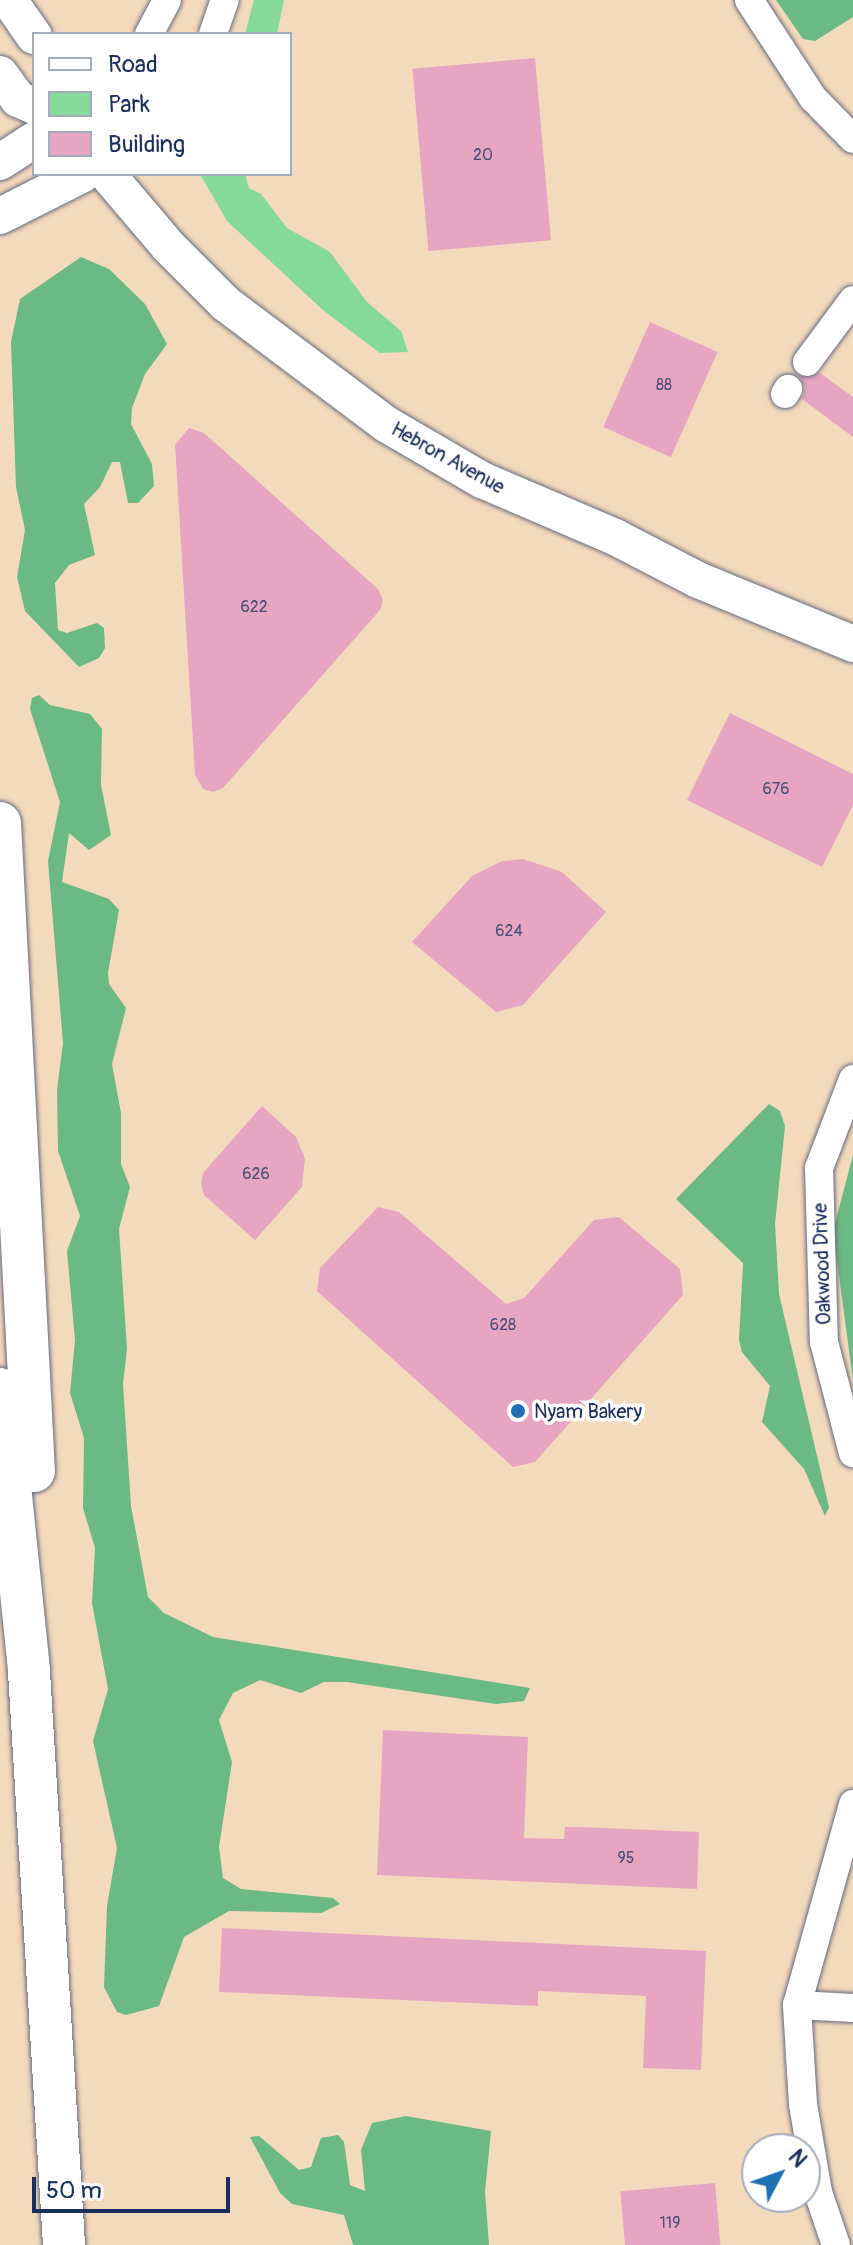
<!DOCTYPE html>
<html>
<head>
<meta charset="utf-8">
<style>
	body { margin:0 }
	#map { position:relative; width:853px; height:2245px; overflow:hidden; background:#f4dabd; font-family:Pangolin,sans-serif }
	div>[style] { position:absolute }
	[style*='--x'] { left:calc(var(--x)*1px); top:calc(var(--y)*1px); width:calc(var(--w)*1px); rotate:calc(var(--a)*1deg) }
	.green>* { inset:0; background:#84d99b }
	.forest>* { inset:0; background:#6bb983 }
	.building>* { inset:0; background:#e6a6c1; transform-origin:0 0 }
	.roads { filter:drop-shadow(0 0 2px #676b7f) drop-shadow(0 0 2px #676b7f) }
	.minor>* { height:28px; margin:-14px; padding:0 14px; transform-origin:14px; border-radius:14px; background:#fff }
	.major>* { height:36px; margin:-18px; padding:0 18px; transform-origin:18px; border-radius:18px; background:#fff }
	.highway>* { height:42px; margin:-21px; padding:0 21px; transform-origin:21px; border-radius:21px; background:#fff }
	.dots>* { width:22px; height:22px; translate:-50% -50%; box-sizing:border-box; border:4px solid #fff; border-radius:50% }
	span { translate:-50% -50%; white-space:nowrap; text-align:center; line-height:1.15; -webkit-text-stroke:7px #fff; paint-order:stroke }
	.number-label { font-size:16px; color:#4e4d77 }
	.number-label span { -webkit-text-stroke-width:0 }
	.street-label { font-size:20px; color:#1b2f5e }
	.poi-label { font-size:20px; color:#1b2f5e }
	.left { translate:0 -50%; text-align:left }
	.legend { position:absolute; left:32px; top:32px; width:260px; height:144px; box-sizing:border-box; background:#fff; border:2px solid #a4acbf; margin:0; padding:10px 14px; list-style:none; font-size:24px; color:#1b2f5e }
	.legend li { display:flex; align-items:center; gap:16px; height:40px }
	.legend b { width:40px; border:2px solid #a4acbf }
	.north { position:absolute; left:741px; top:2133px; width:80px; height:80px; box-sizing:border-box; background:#fff; border:2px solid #a4acbf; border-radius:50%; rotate:49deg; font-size:22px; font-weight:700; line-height:32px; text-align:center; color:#1b2f5e }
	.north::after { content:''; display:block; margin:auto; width:28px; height:36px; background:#1f6fb2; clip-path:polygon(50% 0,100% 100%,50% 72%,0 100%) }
	.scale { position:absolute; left:32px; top:2177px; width:198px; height:36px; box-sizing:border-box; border:4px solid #1b2f5e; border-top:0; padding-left:10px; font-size:24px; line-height:28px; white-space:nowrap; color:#1b2f5e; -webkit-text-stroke:6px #fff; paint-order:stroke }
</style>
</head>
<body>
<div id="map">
	<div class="green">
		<i style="clip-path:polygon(254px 0,284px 0,277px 34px,245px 34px)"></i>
		<i style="clip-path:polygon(200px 174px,245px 174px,249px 188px,261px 194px,287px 228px,330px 252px,367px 302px,401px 331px,408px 352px,380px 353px,324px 311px,227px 221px)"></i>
	</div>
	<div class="forest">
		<i style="clip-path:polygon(776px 0,853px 0,853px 17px,815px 41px,803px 39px)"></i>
		<i style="clip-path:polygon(81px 257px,109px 269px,145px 304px,167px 344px,145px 374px,132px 408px,131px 424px,152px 464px,154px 486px,138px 503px,128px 503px,120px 462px,112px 462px,100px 487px,84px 504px,95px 555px,69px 565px,55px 583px,58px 630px,67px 633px,97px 623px,104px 628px,105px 648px,99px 658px,79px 667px,25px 611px,17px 577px,25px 530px,16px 487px,11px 342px,20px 299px)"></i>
		<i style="clip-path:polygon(39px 695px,50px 705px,90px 714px,102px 729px,101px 785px,111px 835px,89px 850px,69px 833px,62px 882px,109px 899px,119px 910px,108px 973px,109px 984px,126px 1008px,112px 1064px,121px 1113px,121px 1164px,130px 1187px,119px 1229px,127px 1349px,123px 1384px,131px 1506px,148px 1597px,164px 1613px,213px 1637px,530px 1688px,524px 1701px,496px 1704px,347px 1682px,324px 1682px,301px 1693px,260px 1680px,233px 1693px,219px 1720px,232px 1762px,219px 1847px,223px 1878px,241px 1889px,333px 1898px,340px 1904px,321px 1913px,229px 1911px,184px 1937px,159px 2006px,126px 2015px,117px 2012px,104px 1987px,107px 1906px,117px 1848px,93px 1741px,108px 1689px,92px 1603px,95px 1548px,83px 1508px,84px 1438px,70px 1393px,75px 1340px,67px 1251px,80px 1216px,58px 1151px,57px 1090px,63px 1043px,48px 861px,60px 802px,30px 709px,32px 698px)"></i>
		<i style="clip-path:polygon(769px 1104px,780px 1111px,785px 1126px,775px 1224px,779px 1294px,829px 1507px,825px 1516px,804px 1469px,762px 1422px,770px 1386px,742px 1352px,739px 1340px,743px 1263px,676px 1199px)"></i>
		<i style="clip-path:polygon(853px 1155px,853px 1380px,833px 1231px)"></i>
		<i style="clip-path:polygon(406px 2116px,491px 2131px,485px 2192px,489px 2245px,353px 2245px,344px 2215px,292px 2204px,280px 2193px,250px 2137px,259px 2136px,299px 2170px,311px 2167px,321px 2138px,338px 2135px,344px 2142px,350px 2185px,365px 2191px,361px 2150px,372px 2123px)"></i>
	</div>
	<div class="building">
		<i style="left:535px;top:58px;width:183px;height:123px;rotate:85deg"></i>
		<i style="left:650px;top:322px;width:74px;height:115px;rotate:24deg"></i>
		<i style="clip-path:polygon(820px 373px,853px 397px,853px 437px,802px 399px,805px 388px,799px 377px)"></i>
		<i style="clip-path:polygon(189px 428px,204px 433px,378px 589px,383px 600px,380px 610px,223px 788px,213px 792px,203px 789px,195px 775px,175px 445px)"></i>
		<i style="clip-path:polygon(730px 713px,853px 774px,853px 805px,822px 867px,687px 800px)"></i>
		<i style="clip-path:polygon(523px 859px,562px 872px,606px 912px,523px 1005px,496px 1012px,412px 942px,472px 876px,502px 861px)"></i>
		<i style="clip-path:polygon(262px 1106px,296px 1137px,305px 1159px,302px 1187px,255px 1240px,204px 1195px,201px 1184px,203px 1173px)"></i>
		<i style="clip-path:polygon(378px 1207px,399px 1212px,506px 1304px,524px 1298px,594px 1220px,619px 1217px,680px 1269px,683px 1295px,535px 1462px,513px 1467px,317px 1291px,320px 1268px)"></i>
		<i style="clip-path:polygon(383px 1730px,528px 1737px,524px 1838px,564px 1839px,565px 1827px,580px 1827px,699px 1832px,697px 1889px,377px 1875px)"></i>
		<i style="clip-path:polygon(222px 1928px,706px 1951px,701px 2070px,643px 2068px,646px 1996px,538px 1991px,538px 2006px,219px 1992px)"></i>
		<i style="left:715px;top:2183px;width:62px;height:95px;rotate:85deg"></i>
	</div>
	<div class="roads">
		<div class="minor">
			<i style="--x:749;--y:0;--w:117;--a:56.9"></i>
			<i style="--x:813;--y:98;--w:57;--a:45.7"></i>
			<i style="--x:149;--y:34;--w:38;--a:-62"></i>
			<i style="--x:213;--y:34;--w:36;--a:-71"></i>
			<i style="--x:807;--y:362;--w:77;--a:-53.4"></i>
			<i style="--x:785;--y:394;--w:6;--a:-59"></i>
			<i style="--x:853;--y:1079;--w:95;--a:110.9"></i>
			<i style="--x:819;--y:1168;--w:174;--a:88.4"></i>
			<i style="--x:824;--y:1342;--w:115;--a:75.4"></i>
			<i style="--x:797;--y:2005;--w:56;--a:3.1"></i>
			<i style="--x:836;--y:2245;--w:56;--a:-108.8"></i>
			<i style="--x:818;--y:2192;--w:89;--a:-99.7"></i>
			<i style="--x:803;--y:2104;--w:99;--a:-93.5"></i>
			<i style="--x:797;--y:2005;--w:209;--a:-74.4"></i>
		</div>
		<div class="major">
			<i style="--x:9;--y:0;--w:44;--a:55.2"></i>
			<i style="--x:0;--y:74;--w:31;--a:54"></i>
			<i style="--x:18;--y:99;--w:17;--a:24"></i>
			<i style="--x:0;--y:162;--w:40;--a:-32.9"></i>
			<i style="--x:107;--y:174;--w:94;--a:49.7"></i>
			<i style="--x:168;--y:246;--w:82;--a:45"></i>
			<i style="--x:226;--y:304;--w:200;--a:36.9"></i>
			<i style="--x:386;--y:424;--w:111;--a:30.3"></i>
			<i style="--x:482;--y:480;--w:145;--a:23.2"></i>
			<i style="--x:615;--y:537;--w:93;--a:27.4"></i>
			<i style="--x:698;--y:580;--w:168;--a:22.4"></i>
			<i style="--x:0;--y:216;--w:93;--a:-26.8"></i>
		</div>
		<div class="highway">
			<i style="--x:0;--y:823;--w:649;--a:87"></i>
			<i style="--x:0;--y:1389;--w:284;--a:84.1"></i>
			<i style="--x:29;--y:1672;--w:574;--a:86.5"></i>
		</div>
	</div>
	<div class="dots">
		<i style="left:518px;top:1411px;background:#1f6fb2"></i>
	</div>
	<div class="number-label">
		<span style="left:483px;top:155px">20</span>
		<span style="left:664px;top:385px">88</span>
		<span style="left:254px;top:607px">622</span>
		<span style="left:776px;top:789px">676</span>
		<span style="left:509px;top:931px">624</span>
		<span style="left:256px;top:1174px">626</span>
		<span style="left:503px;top:1325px">628</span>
		<span style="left:626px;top:1858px">95</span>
		<span style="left:670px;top:2223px">119</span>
	</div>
	<div class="street-label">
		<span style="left:448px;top:458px;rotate:29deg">Hebron Avenue</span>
		<span style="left:822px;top:1264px;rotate:-92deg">Oakwood Drive</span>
	</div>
	<div class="poi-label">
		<span class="left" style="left:534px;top:1411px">Nyam Bakery</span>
	</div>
	<ul class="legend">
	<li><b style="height:10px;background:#fff"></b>Road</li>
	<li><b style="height:22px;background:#84d99b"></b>Park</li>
	<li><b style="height:22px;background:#e6a6c1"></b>Building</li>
	</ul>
	<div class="north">N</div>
	<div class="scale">50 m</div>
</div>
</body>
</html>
